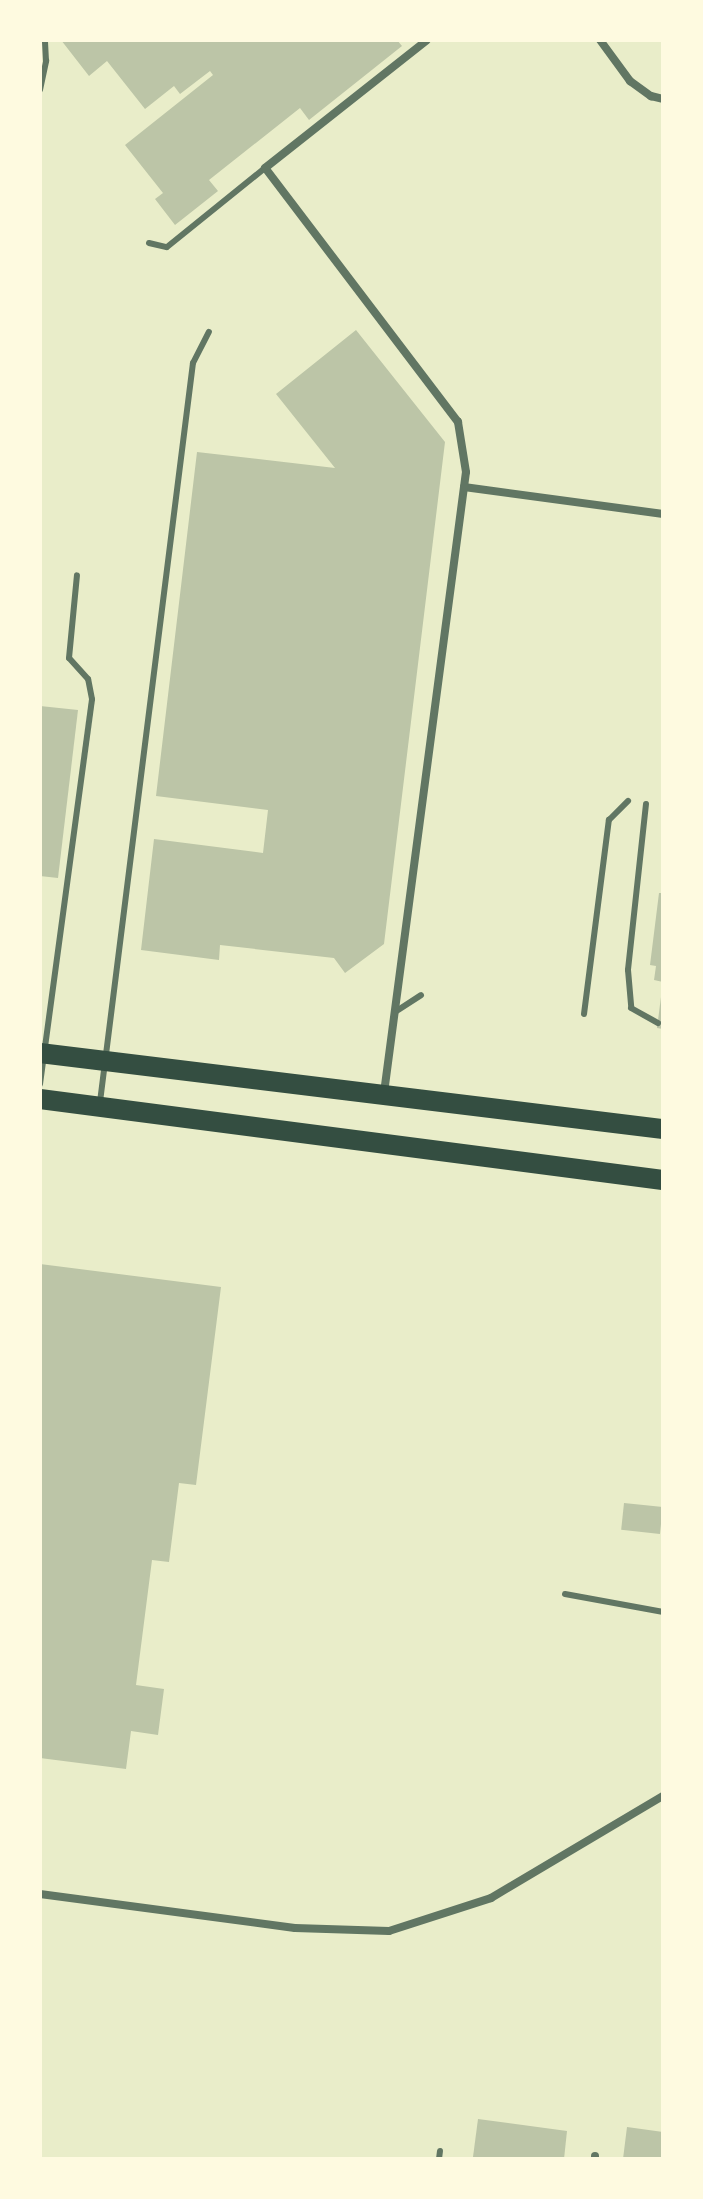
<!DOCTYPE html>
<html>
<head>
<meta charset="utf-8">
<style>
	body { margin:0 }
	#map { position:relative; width:703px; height:2199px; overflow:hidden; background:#e9edc9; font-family:Commissioner,sans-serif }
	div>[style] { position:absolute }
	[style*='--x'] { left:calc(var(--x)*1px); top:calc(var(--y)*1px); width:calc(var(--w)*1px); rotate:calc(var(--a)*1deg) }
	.building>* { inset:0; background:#bcc5a7; transform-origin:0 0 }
	.service>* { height:6px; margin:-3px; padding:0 3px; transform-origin:3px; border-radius:3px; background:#617663 }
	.minor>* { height:8px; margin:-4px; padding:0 4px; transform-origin:4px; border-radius:4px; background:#617663 }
	.primary>* { height:20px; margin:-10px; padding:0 10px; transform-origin:10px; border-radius:10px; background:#344e41 }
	span { translate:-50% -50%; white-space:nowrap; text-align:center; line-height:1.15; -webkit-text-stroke:8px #fefae0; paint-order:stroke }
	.frame { position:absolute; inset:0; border:42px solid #fefae0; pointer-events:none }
</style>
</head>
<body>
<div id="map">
	<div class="building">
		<i style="clip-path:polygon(61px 40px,397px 40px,402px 46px,309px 120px,300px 108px,209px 180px,218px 191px,175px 225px,155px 199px,163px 193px,125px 145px,213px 75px,210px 71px,180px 94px,174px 86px,145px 109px,107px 61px,89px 76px)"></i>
		<i style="clip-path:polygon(356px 330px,445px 442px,384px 944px,345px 973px,334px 958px,220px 945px,219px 960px,141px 950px,154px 839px,263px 853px,268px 810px,156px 796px,197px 452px,335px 468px,276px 394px)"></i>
		<i style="clip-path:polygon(40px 706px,78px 710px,58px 878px,40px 876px)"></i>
		<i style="clip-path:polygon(659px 893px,663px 893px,663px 982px,654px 980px,656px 966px,650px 965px)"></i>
		<i style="clip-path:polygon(661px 997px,663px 997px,663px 1029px,657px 1028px)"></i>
		<i style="clip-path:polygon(40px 1264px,221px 1287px,196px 1485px,179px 1483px,169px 1562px,152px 1560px,136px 1685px,164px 1689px,158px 1735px,131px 1731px,126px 1769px,40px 1758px)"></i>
		<i style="left:624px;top:1503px;width:39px;height:27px;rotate:6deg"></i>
		<i style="clip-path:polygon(478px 2119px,567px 2131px,564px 2159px,473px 2157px)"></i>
		<i style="clip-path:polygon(627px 2127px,663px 2132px,663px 2159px,623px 2159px)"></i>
	</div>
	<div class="service">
		<i style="--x:40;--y:90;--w:30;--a:-78"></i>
		<i style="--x:46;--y:61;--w:21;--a:-93"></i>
		<i style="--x:149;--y:243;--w:18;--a:13"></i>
		<i style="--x:167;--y:247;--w:126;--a:-38.9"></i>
		<i style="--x:646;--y:804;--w:167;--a:96.2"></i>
		<i style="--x:628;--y:970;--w:38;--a:85"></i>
		<i style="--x:631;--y:1008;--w:31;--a:29"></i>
		<i style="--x:395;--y:1012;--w:31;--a:-33"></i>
		<i style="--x:584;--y:1014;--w:196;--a:-82.7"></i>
		<i style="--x:609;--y:820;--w:27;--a:-45"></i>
		<i style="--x:40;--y:1084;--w:388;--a:-82.3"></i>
		<i style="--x:92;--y:699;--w:20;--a:-101"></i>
		<i style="--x:88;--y:679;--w:28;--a:-132"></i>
		<i style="--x:69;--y:658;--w:83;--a:-84.5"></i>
		<i style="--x:100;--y:1102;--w:745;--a:-82.83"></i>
		<i style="--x:193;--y:363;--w:35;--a:-63"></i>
		<i style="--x:565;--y:1594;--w:100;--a:10.4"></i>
		<i style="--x:439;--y:2159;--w:8;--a:-83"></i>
	</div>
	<div class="minor">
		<i style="--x:600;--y:40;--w:51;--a:53.8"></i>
		<i style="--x:630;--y:81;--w:26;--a:36"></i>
		<i style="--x:651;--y:96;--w:12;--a:14"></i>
		<i style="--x:464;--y:487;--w:201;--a:7.7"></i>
		<i style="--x:384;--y:1093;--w:626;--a:-82.48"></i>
		<i style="--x:466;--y:472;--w:51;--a:-99.1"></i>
		<i style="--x:458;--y:422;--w:319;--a:-127.2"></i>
		<i style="--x:265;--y:168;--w:206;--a:-38.3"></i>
		<i style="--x:40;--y:1894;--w:257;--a:7.6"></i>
		<i style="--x:295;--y:1928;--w:94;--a:1.8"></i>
		<i style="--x:389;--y:1931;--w:107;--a:-17.9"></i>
		<i style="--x:491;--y:1898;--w:200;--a:-30.7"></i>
		<i style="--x:595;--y:2159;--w:3;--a:-90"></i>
	</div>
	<div class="primary">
		<i style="--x:40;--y:1053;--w:628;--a:6.96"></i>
		<i style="--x:40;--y:1099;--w:628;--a:7.41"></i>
	</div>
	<div class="frame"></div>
</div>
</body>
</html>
